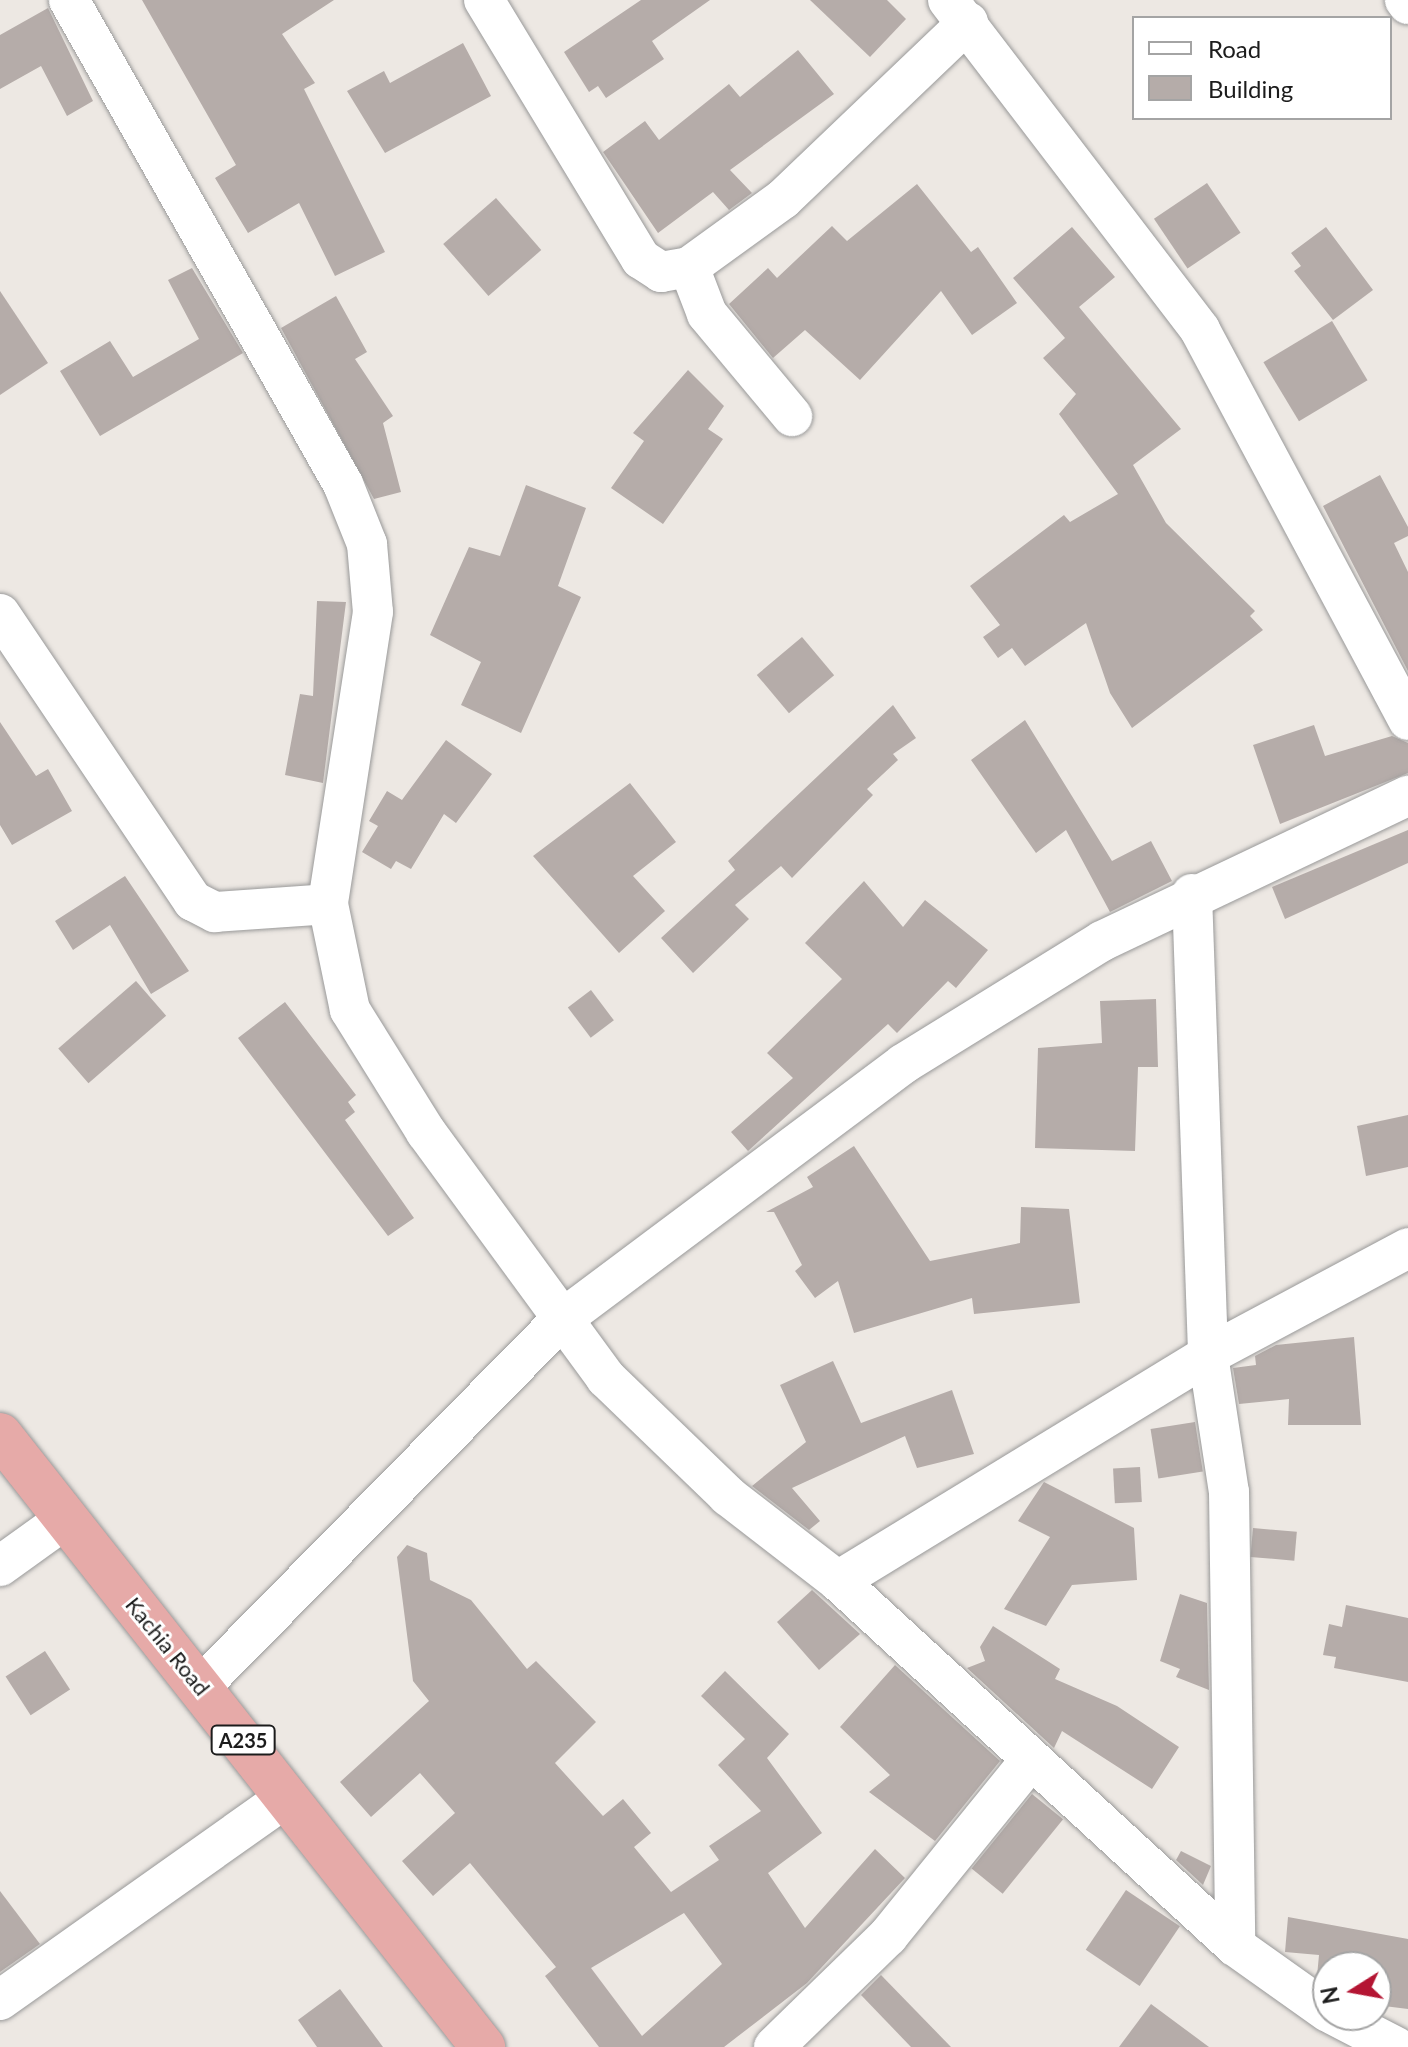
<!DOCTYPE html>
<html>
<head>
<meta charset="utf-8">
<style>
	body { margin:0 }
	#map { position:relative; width:1408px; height:2047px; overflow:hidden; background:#ede8e3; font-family:Lato,sans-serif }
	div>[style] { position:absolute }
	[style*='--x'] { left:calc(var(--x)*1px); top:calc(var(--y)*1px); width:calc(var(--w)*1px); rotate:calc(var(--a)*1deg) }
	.building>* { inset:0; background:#b5aca9; transform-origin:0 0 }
	.roads { filter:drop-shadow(0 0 2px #999) drop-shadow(0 0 2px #999) }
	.minor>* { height:40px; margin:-20px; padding:0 20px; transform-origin:20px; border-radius:20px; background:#fff }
	.trunk>* { height:44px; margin:-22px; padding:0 22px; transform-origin:22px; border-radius:22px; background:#e6aaa8 }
	span { translate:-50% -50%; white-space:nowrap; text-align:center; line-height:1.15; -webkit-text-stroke:6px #fff; paint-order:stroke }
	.shield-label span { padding:2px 6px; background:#fff; border:2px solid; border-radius:6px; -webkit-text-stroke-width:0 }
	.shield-label { font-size:20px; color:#1c1c1c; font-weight:700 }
	.street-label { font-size:22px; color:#1c1c1c }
	.legend { position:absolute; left:1132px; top:16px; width:260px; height:104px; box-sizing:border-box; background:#fff; border:2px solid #a4a4a4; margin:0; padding:10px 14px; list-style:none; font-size:24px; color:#1c1c1c }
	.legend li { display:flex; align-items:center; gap:16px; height:40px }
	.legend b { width:40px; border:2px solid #a4a4a4 }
	.north { position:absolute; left:1312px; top:1951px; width:80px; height:80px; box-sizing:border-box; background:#fff; border:2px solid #a4a4a4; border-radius:50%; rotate:259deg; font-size:22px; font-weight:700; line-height:32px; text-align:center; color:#1c1c1c }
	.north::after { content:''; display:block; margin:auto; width:28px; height:36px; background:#b41533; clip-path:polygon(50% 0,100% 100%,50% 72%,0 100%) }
</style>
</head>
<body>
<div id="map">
	<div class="building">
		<i style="clip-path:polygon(142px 0,334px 0,282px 34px,315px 83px,304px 89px,385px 252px,335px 276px,299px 203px,248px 233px,215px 178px,236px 165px)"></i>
		<i style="clip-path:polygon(641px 0,710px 0,652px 41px,664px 59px,606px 98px,598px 86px,589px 92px,564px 52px)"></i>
		<i style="clip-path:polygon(810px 0,887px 0,906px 19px,870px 57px)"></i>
		<i style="clip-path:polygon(48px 8px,93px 101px,67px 116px,41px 66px,0 89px,0 35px)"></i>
		<i style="clip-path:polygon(463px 43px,491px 96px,385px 153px,347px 91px,384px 71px,390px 83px)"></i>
		<i style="clip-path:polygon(798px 50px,834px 94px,730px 170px,752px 193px,729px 210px,713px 192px,658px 233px,603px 152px,645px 121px,659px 140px,729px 84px,740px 97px)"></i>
		<i style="left:1207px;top:183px;width:60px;height:64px;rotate:56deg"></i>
		<i style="clip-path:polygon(917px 184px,971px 252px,978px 247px,1017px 303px,972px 335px,941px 291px,860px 380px,805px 330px,773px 358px,729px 304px,768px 268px,777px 278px,832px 226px,847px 241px)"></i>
		<i style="left:496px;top:198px;width:69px;height:70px;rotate:49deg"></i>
		<i style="clip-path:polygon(1072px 227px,1115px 277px,1079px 307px,1181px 429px,1133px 465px,1166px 523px,1255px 611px,1250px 616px,1263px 630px,1132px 728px,1110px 693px,1086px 623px,1025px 666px,1012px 648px,998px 658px,983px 637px,1000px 625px,970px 586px,1064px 515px,1070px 522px,1118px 494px,1059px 414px,1076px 394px,1043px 358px,1065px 338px,1013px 278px)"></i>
		<i style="clip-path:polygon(1326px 227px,1373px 290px,1333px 320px,1294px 271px,1301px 266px,1291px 253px)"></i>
		<i style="clip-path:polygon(192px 268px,243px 353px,100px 436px,60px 371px,110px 341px,133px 377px,199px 339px,168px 280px)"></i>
		<i style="clip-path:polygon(0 291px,48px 363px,0 395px)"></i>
		<i style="clip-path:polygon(336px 296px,367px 352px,355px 359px,393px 416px,383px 423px,401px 492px,374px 499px,281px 328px)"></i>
		<i style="left:1332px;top:321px;width:69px;height:80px;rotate:59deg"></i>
		<i style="clip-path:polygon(688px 370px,724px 406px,708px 429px,723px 439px,663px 524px,611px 488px,644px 441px,633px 433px)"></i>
		<i style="clip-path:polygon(1380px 475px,1408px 527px,1408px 536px,1394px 543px,1408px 572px,1408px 671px,1323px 506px)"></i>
		<i style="clip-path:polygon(526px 485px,586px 508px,558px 586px,581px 597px,521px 733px,461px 705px,481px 662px,430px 635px,469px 547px,500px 556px)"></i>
		<i style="clip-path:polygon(317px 601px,346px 602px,323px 783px,285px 775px,300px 694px,313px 696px)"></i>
		<i style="left:802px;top:637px;width:50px;height:59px;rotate:50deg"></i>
		<i style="clip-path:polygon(893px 705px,916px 738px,893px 754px,898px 760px,867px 789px,873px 795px,792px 878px,781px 866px,735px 905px,749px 919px,693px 973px,661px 938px,735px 870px,728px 861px)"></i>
		<i style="clip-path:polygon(1025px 720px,1112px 861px,1151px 841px,1172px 881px,1110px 912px,1066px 830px,1036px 853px,971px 760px)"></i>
		<i style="clip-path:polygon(0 722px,36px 776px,48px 769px,72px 811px,12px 845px,0 825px)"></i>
		<i style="clip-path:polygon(1314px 725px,1325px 756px,1392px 736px,1408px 743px,1408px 773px,1280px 824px,1253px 745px)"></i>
		<i style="clip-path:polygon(446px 740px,492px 774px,456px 823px,444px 814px,411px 869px,396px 861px,391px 869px,362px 852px,378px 826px,369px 821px,387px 791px,402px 800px)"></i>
		<i style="clip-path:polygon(630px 783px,676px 842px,633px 876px,665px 911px,619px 953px,533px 856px)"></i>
		<i style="clip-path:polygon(1408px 830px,1408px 863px,1285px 919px,1272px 887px)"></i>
		<i style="clip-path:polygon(125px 876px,189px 971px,151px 994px,110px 925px,73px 950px,55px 921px)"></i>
		<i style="clip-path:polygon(864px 881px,903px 927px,925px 900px,988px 950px,956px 988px,948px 981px,897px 1033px,888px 1024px,748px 1151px,731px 1132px,793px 1078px,767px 1053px,842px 979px,805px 943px)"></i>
		<i style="left:136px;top:981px;width:46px;height:103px;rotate:49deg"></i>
		<i style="left:591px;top:990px;width:38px;height:29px;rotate:53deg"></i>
		<i style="clip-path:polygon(1156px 999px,1158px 1067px,1138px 1067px,1135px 1151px,1035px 1148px,1038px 1048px,1102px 1043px,1100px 1001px)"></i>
		<i style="clip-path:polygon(285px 1002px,356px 1095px,348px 1102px,355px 1112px,345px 1120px,414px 1218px,388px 1236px,238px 1038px)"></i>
		<i style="clip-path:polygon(1408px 1115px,1408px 1167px,1366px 1176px,1357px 1126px)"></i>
		<i style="clip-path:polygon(854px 1146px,930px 1261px,1020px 1243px,1021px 1207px,1069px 1209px,1080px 1303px,974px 1314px,972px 1298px,854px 1333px,838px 1281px,815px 1298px,795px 1271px,802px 1265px,774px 1212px,766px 1212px,813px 1187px,807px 1177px)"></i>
		<i style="clip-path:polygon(1354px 1337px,1361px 1425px,1288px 1425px,1289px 1399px,1239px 1404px,1233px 1368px,1256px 1365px,1255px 1356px,1276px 1345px)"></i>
		<i style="clip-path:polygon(833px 1361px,861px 1423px,952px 1390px,974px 1454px,917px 1468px,905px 1436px,792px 1488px,820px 1521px,809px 1530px,752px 1486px,806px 1442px,780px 1385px)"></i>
		<i style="left:1195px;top:1422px;width:50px;height:45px;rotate:81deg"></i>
		<i style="left:1140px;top:1467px;width:35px;height:27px;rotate:87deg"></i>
		<i style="clip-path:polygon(1044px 1482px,1134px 1528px,1137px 1580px,1072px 1585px,1046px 1626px,1004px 1609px,1050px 1537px,1018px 1521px)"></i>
		<i style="left:1253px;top:1528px;width:44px;height:29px;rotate:5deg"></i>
		<i style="clip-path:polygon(evenodd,407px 1545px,427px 1553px,430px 1580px,471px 1600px,527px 1669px,536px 1661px,596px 1722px,555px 1763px,603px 1816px,623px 1799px,651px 1833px,634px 1847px,671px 1892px,719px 1860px,709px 1846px,761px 1811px,718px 1765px,745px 1739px,701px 1696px,725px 1671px,789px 1734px,767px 1758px,822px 1833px,768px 1873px,805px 1928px,875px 1849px,905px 1878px,807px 1983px,724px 2047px,599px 2047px,545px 1976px,556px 1967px,470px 1863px,433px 1896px,402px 1861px,455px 1813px,420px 1773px,371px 1817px,340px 1782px,429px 1701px,413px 1681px,397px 1557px,407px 1545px,684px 1913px,722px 1964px,642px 2036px,591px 1968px,684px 1913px)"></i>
		<i style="clip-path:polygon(812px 1590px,860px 1634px,819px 1670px,777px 1622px)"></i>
		<i style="clip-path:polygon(1180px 1594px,1207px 1603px,1209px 1690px,1176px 1677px,1180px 1669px,1160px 1661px)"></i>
		<i style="clip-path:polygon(1346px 1605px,1408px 1618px,1408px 1682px,1334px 1668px,1336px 1657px,1323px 1655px,1329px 1624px,1342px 1627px)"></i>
		<i style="clip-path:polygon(993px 1626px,1060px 1669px,1055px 1679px,1117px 1706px,1179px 1747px,1152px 1789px,1062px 1731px,1054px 1748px,967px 1668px,985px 1661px,980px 1647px)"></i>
		<i style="left:45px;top:1651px;width:46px;height:47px;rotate:57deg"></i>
		<i style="clip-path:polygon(895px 1665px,1000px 1761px,935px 1841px,869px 1792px,890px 1775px,840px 1727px)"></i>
		<i style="left:1032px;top:1794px;width:40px;height:96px;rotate:39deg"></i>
		<i style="clip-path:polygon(1181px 1851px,1211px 1866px,1203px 1885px,1176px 1860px)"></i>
		<i style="left:1126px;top:1890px;width:65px;height:72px;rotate:34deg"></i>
		<i style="clip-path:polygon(0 1891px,40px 1944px,0 1972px)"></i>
		<i style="clip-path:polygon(1288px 1917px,1408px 1939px,1408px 2009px,1376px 2005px,1376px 1967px,1328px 1967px,1328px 1984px,1317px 1976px,1319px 1955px,1285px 1952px)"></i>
		<i style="clip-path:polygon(881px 1975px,951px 2047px,911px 2047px,861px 1995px)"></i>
		<i style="clip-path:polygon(340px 1989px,383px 2047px,317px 2047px,298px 2020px)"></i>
		<i style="clip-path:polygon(1151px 2004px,1209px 2047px,1119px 2047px)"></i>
	</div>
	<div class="roads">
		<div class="minor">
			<i style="--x:69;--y:0;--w:556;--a:60.49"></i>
			<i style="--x:343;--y:484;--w:65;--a:68.2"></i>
			<i style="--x:367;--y:544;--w:68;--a:85"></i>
			<i style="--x:373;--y:612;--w:295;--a:98.8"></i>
			<i style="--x:328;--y:904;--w:108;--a:78.3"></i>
			<i style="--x:350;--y:1010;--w:144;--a:58.1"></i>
			<i style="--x:426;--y:1132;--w:305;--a:53.8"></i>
			<i style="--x:606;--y:1378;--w:170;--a:44"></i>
			<i style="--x:728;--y:1496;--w:139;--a:37.7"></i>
			<i style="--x:838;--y:1581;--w:539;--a:42.6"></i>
			<i style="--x:1235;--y:1946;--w:114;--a:35.4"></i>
			<i style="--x:484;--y:0;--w:303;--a:58.8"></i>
			<i style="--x:641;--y:259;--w:24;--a:33"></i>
			<i style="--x:661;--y:272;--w:28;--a:-10"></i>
			<i style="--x:689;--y:267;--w:116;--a:-35.9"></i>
			<i style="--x:783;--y:199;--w:256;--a:-43.7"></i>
			<i style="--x:948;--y:0;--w:415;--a:52.6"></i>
			<i style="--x:1200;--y:330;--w:442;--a:61.9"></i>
			<i style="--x:1405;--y:0;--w:5;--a:53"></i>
			<i style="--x:689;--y:267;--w:50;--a:69"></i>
			<i style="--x:707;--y:314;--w:133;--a:50.2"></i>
			<i style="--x:0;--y:614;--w:346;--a:56.1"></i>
			<i style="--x:193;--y:901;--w:25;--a:27"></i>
			<i style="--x:215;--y:912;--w:113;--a:-4"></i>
			<i style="--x:1192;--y:894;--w:461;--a:88"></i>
			<i style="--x:1208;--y:1355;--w:139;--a:81.3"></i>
			<i style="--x:1229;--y:1492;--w:454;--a:89.2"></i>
			<i style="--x:0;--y:1566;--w:79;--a:-35.7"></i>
			<i style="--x:838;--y:1581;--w:434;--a:-31.4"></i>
			<i style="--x:1208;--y:1355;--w:227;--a:-28.1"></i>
			<i style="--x:201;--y:1686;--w:513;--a:-45.47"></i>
			<i style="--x:561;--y:1320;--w:427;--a:-36.8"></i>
			<i style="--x:903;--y:1064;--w:234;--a:-31.7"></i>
			<i style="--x:1102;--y:941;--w:339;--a:-25.4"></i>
			<i style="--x:0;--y:2000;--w:352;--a:-35.3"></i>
			<i style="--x:1334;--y:2015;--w:70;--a:27.3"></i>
			<i style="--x:774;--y:2047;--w:159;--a:-44.2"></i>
			<i style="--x:888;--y:1936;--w:224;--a:-51"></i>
		</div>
		<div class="trunk">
			<i style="--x:0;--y:1435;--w:780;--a:51.72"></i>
		</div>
	</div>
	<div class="shield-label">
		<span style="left:243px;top:1740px">A235</span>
	</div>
	<div class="street-label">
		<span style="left:168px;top:1646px;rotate:51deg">Kachia Road</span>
	</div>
	<ul class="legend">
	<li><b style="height:10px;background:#fff"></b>Road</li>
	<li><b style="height:22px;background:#b5aca9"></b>Building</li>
	</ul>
	<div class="north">N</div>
</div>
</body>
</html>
